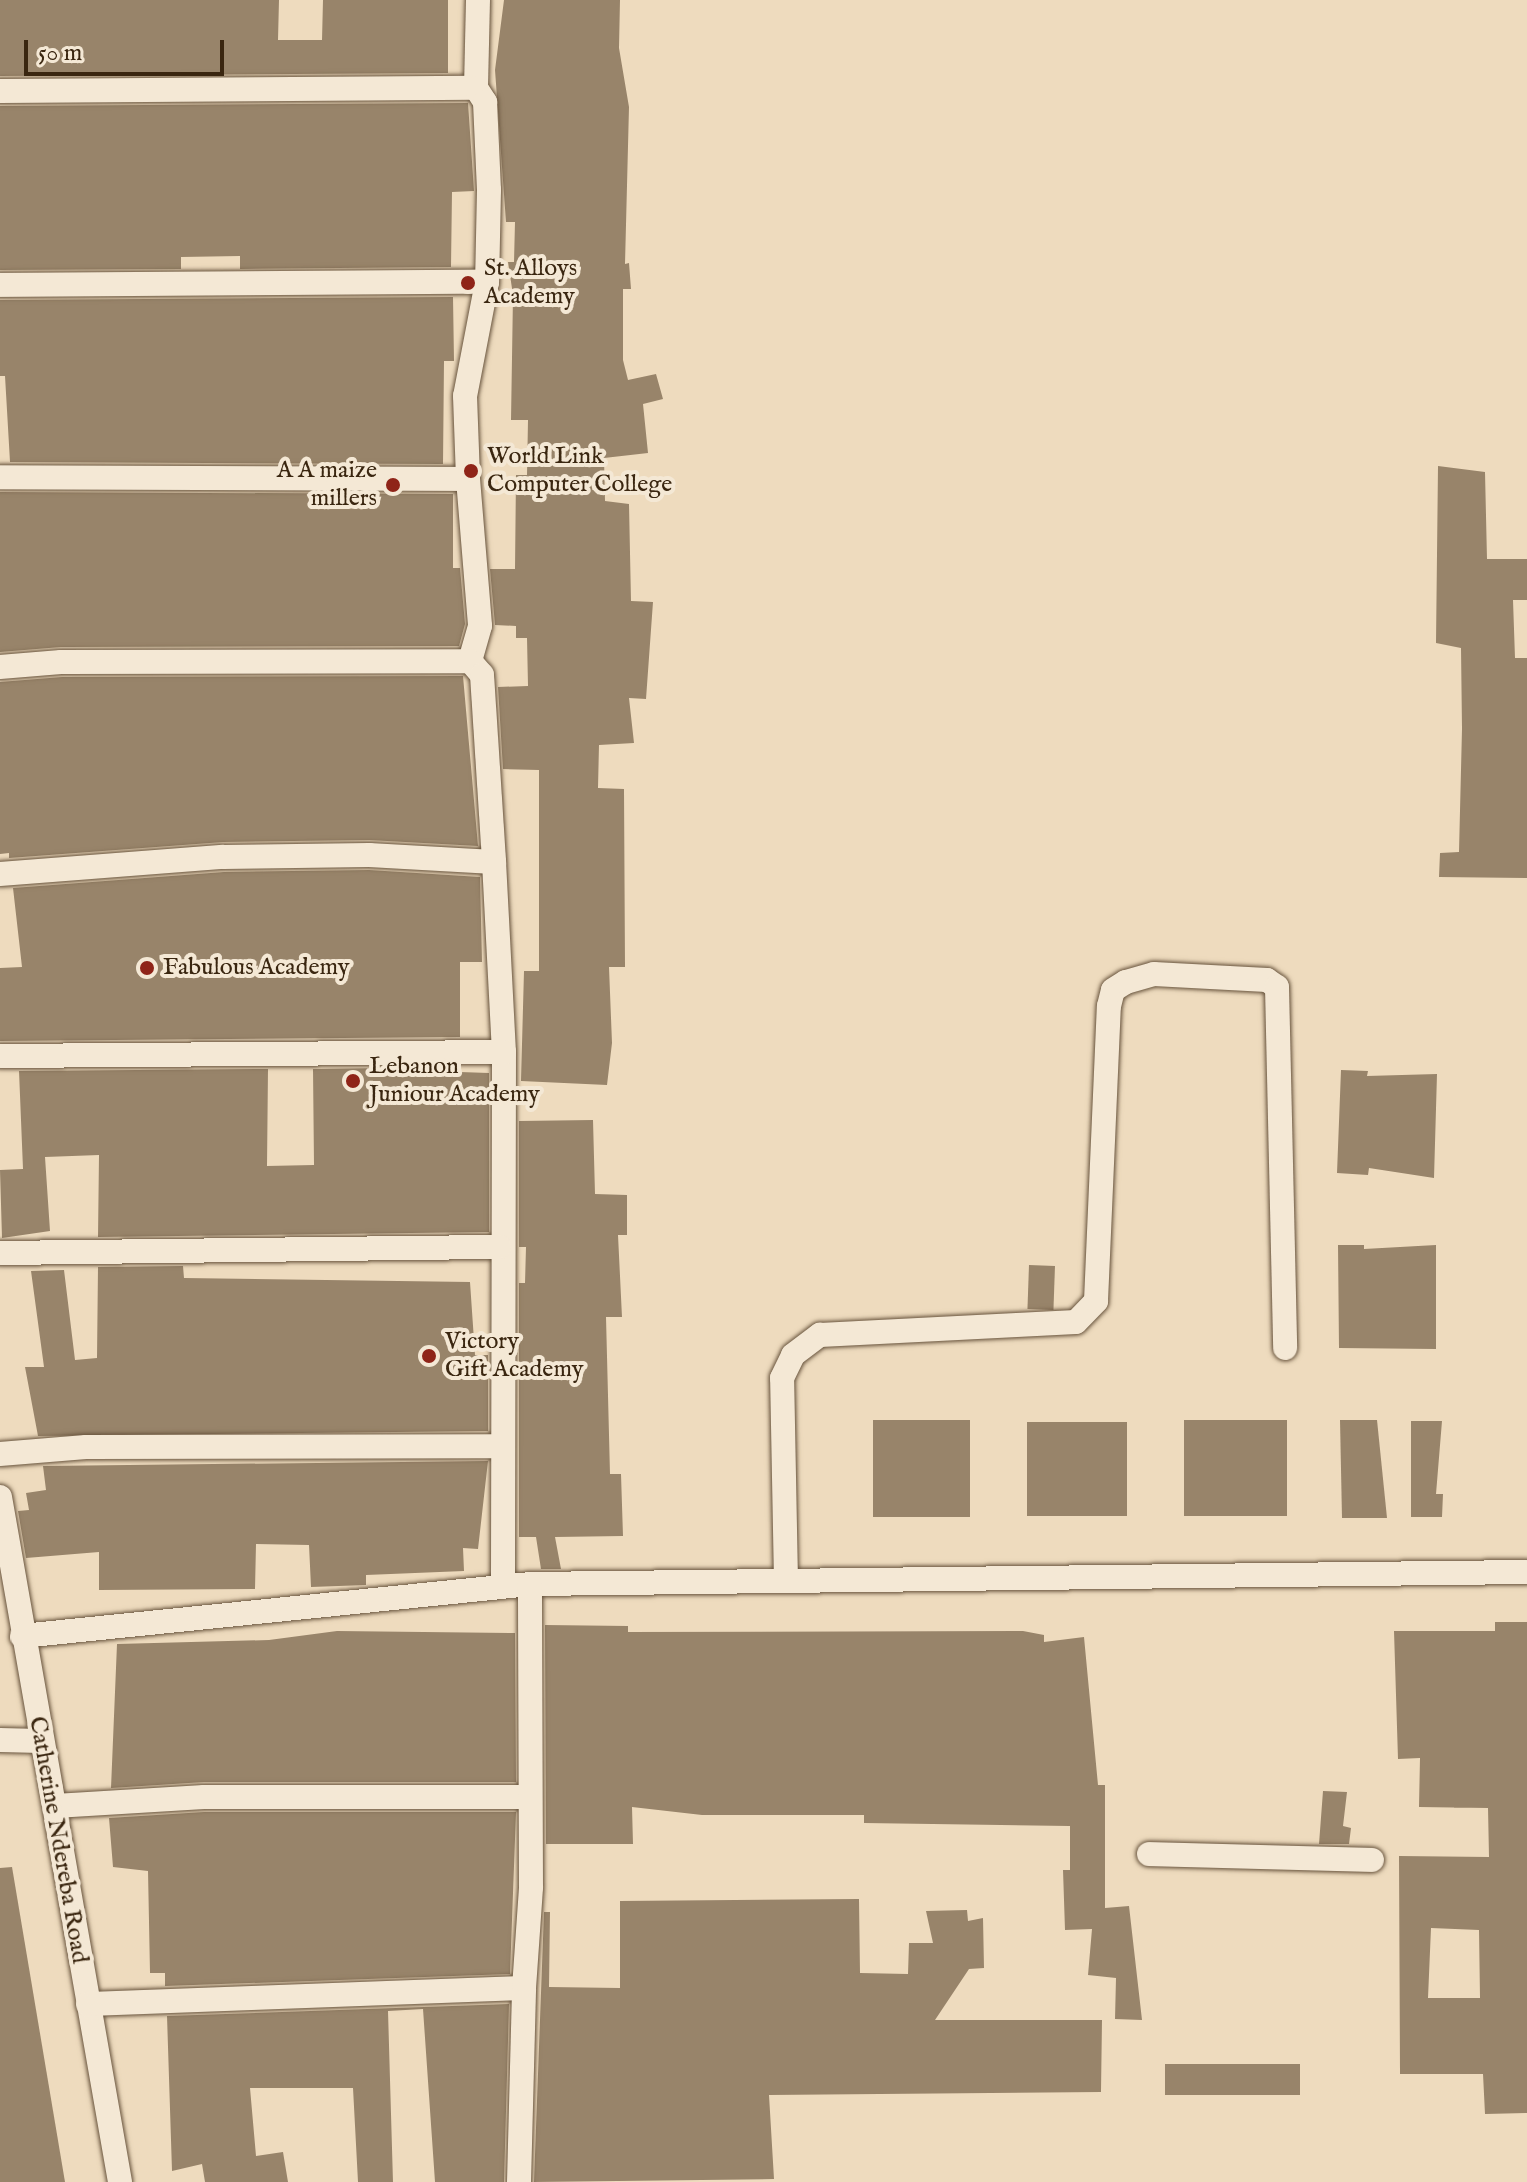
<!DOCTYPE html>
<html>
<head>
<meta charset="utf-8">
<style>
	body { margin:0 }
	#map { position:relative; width:1527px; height:2182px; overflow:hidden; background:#eedbbe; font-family:"IM FELL English",serif }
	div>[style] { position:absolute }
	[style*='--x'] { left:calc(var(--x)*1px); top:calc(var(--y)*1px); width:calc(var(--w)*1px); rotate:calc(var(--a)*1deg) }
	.building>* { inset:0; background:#98846a; transform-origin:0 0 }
	.roads { filter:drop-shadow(0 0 2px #67533c) drop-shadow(0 0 2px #67533c) }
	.minor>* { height:24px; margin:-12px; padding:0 12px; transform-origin:12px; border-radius:12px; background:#f4e8d5 }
	.dots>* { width:22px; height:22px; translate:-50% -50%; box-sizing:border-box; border:4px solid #f4e8d5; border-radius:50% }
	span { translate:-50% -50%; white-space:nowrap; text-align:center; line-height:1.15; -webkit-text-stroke:8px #f4e8d5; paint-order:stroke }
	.poi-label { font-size:24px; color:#3a2610 }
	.left { translate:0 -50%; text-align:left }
	.right { translate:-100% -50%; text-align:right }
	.street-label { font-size:24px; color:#3a2610 }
	.scale { position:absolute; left:24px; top:40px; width:200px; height:36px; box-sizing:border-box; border:4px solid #3a2610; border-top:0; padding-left:10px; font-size:24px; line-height:28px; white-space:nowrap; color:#3a2610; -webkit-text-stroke:6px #f4e8d5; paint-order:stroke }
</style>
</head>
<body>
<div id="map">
	<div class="building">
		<i style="clip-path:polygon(0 0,279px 0,278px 40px,322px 40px,323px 0,448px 0,448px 73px,0 76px)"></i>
		<i style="clip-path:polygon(504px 0,620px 0,619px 48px,629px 107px,625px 264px,629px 263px,631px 289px,623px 289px,623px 360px,628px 380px,656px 374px,663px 399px,643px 404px,648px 453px,604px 458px,605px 501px,629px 504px,631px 601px,653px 602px,646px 699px,629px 698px,634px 743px,599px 745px,598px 788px,624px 789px,625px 967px,609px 967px,612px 1043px,607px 1085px,521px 1081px,524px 971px,539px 971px,539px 770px,503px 769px,498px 687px,528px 686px,527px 638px,516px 638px,516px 626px,495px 625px,490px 569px,515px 569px,516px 475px,527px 475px,528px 420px,511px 420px,513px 295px,508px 262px,514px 262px,515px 222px,506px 222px,495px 70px)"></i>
		<i style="clip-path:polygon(468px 103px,474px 191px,452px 192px,451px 267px,240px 269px,240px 256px,181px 257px,181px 269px,0 270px,0 106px)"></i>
		<i style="clip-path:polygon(453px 297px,454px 361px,444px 361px,443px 464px,10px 462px,5px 376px,0 376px,0 300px)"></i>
		<i style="clip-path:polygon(1438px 466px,1485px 472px,1487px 559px,1527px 559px,1527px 600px,1513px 600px,1515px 658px,1527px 658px,1527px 878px,1439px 877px,1440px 853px,1459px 852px,1462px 729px,1461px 648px,1436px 643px)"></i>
		<i style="clip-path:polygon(0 492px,453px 494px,453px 568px,460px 568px,465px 624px,459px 646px,61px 647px,0 652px)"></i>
		<i style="clip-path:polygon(463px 676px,478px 846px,369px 840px,223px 842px,9px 858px,9px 853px,0 854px,0 682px,62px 677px)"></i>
		<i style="clip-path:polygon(369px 870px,480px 877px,482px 962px,460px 962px,460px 1037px,0 1041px,0 968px,22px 967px,13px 888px,224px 872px)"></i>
		<i style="clip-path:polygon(460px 1067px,460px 1072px,489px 1073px,489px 1232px,98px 1237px,99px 1155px,45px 1157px,50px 1231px,2px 1238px,0 1170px,23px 1169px,19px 1071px,268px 1069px,267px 1166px,314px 1165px,313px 1069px)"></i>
		<i style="clip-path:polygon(1341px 1070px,1368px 1071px,1367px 1076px,1437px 1074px,1434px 1178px,1369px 1168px,1368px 1175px,1337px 1173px)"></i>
		<i style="clip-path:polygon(593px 1120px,595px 1194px,627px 1195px,627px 1235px,618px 1235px,622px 1317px,606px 1317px,610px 1474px,621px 1474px,623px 1536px,555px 1537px,561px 1569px,541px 1569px,536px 1537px,519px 1537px,519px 1283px,525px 1283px,526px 1247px,519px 1247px,519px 1121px)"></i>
		<i style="clip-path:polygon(1338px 1245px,1364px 1245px,1364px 1249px,1436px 1245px,1436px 1349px,1339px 1348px)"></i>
		<i style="left:1029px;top:1265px;width:26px;height:44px;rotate:2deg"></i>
		<i style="clip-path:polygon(183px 1266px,184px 1278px,470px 1282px,475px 1355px,488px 1355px,488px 1431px,38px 1436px,25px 1367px,44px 1367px,31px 1271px,64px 1270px,75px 1360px,97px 1358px,98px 1267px)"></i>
		<i style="left:873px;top:1420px;width:97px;height:97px"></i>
		<i style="left:1184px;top:1420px;width:103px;height:96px"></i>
		<i style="clip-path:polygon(1340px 1420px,1377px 1420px,1387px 1518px,1342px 1518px)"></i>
		<i style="clip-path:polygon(1411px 1421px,1442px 1421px,1436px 1494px,1443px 1494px,1442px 1517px,1411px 1517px)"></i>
		<i style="left:1027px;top:1422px;width:100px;height:94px"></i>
		<i style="clip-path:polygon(488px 1461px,478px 1549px,463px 1548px,464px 1571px,366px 1575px,366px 1585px,311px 1587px,309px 1545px,256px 1544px,255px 1589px,99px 1590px,99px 1552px,26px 1558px,18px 1511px,29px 1510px,26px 1493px,46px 1490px,43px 1466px)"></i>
		<i style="clip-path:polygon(evenodd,1495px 1622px,1527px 1622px,1527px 2113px,1485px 2114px,1483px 2074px,1400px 2074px,1399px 1856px,1489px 1857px,1488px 1808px,1419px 1807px,1420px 1758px,1398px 1759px,1394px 1631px,1495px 1631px,1495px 1622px,1431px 1928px,1479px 1930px,1480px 1998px,1428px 1998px,1431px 1928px)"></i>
		<i style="clip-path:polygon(545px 1625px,628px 1626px,628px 1632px,1023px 1631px,1044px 1635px,1044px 1642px,1084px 1637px,1098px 1785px,1105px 1785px,1105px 1908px,1129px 1906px,1142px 2020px,1115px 2019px,1116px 1978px,1088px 1975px,1092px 1929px,1065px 1930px,1063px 1870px,1070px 1870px,1070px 1826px,864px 1823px,864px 1815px,702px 1815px,632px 1807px,633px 1844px,546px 1844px)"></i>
		<i style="clip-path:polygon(337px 1631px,515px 1633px,516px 1782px,204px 1782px,111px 1788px,117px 1644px,269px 1640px)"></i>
		<i style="clip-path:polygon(1323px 1791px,1347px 1792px,1343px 1826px,1351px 1828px,1349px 1844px,1319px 1844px)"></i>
		<i style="clip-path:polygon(204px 1812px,516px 1812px,510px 1974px,165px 1986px,165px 1973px,150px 1973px,148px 1871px,113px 1867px,109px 1818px)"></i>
		<i style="clip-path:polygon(12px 1867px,65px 2182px,0 2182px,0 1868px)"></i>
		<i style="clip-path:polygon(859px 1899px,860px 1973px,908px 1974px,909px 1943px,933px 1943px,926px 1911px,967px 1910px,968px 1921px,983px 1918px,984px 1968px,969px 1969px,935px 2020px,1102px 2020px,1101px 2092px,769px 2095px,774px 2179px,534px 2182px,544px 1912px,550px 1912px,549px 1987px,620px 1988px,620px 1901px)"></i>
		<i style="clip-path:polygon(509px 2004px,504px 2182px,435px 2182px,423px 2009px,388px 2011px,393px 2182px,358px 2182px,353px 2088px,250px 2088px,256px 2156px,283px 2152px,288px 2182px,205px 2182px,202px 2164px,172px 2171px,167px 2016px)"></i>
		<i style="left:1165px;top:2064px;width:135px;height:31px"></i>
	</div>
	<div class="roads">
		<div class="minor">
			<i style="--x:476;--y:88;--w:88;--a:-88.7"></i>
			<i style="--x:0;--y:91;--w:476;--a:-0.4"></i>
			<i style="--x:476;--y:88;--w:17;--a:57"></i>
			<i style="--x:485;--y:102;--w:88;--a:87.4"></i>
			<i style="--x:489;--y:190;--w:92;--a:91.2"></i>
			<i style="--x:487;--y:282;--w:116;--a:100.9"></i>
			<i style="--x:465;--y:396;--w:83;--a:87.9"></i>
			<i style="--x:468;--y:479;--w:468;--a:-179.8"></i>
			<i style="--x:0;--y:285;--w:487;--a:-0.4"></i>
			<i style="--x:468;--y:479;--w:147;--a:85.3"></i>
			<i style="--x:480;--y:626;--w:36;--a:106"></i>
			<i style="--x:0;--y:667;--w:61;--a:-4.7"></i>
			<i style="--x:61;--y:662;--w:409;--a:-0.1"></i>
			<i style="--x:470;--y:661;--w:18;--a:49"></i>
			<i style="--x:482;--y:675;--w:187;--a:86.3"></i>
			<i style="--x:0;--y:874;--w:224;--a:-4.4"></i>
			<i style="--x:223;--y:857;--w:146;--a:-0.8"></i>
			<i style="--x:369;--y:855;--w:125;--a:3.2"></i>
			<i style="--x:494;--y:862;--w:190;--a:87"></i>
			<i style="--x:504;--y:1052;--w:534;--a:90.11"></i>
			<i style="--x:0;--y:1056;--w:504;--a:-0.45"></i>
			<i style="--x:0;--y:1253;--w:499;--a:-0.7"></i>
			<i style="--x:0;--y:1454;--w:86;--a:-4.7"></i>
			<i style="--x:86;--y:1447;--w:417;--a:-0.1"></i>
			<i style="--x:0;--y:1497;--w:695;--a:80.06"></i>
			<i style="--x:786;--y:1581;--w:203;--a:-91.1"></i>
			<i style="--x:782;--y:1378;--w:25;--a:-64"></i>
			<i style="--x:793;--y:1355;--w:34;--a:-37"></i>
			<i style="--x:820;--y:1335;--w:256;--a:-2.9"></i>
			<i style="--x:1076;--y:1322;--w:29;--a:-46"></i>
			<i style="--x:1096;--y:1301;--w:295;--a:-87.5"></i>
			<i style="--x:1109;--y:1006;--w:16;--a:-76"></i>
			<i style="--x:1113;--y:990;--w:15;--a:-32"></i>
			<i style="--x:1126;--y:982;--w:29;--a:-16"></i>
			<i style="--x:1154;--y:974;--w:113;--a:3"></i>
			<i style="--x:1267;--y:980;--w:12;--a:35"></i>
			<i style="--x:1277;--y:987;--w:361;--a:88.7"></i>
			<i style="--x:22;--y:1636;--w:511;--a:-5.84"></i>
			<i style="--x:530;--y:1584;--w:997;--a:-0.69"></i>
			<i style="--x:0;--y:1740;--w:41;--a:1.4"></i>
			<i style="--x:55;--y:1806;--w:149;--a:-3.5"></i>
			<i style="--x:204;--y:1797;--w:326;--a:0"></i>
			<i style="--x:1149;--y:1854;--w:223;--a:1.5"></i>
			<i style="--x:88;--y:2004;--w:436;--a:-2.1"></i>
			<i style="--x:524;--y:1988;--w:101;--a:-86"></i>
			<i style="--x:531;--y:1887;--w:303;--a:-90.2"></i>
			<i style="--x:519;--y:2182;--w:194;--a:-88.5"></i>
		</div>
	</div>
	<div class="dots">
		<i style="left:468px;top:283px;background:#8f2418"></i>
		<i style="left:471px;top:471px;background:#8f2418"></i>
		<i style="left:393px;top:485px;background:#8f2418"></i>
		<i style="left:147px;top:968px;background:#8f2418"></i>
		<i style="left:353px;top:1081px;background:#8f2418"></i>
		<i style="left:429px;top:1356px;background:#8f2418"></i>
	</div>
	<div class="poi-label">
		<span class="left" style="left:484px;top:283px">St. Alloys<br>Academy</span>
		<span class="left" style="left:487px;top:471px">World Link<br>Computer College</span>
		<span class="right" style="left:377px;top:485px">A A maize<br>millers</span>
		<span class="left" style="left:163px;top:968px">Fabulous Academy</span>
		<span class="left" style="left:369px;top:1081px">Lebanon<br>Juniour Academy</span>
		<span class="left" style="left:445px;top:1356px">Victory<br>Gift Academy</span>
	</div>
	<div class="street-label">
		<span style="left:58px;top:1840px;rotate:80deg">Catherine Ndereba Road</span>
	</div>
	<div class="scale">50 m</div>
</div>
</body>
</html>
